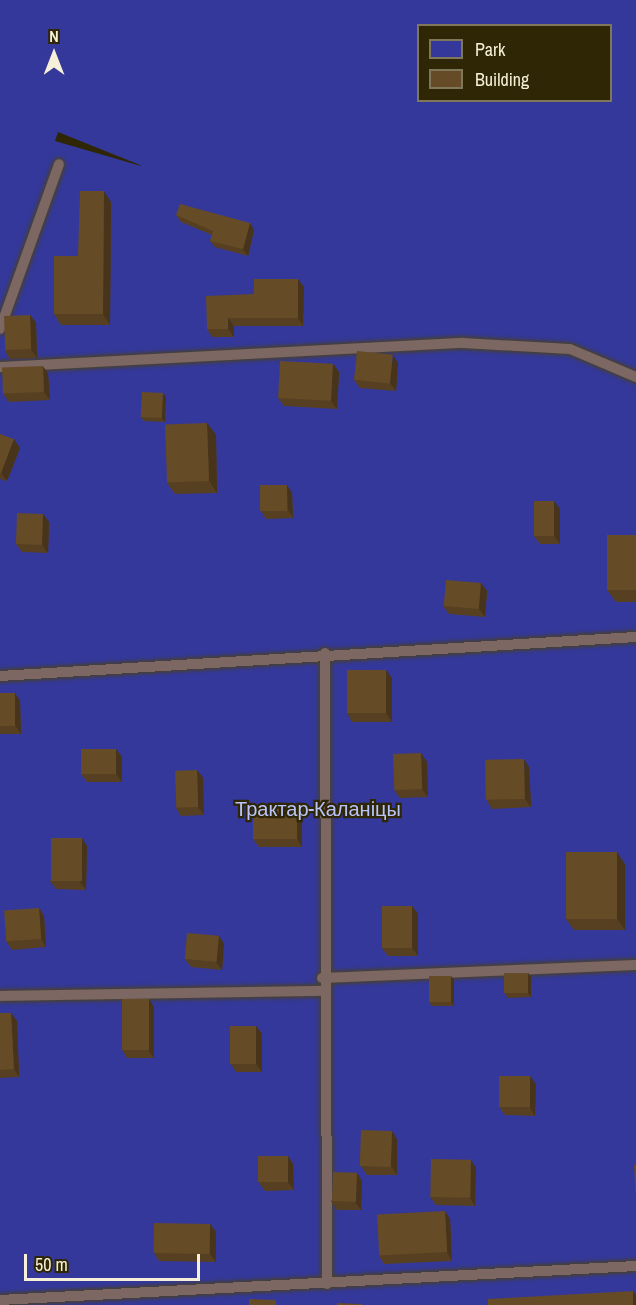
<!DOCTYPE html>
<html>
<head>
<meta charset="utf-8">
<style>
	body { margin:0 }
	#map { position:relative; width:636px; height:1305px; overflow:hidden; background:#2e2604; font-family:"Archivo Narrow",sans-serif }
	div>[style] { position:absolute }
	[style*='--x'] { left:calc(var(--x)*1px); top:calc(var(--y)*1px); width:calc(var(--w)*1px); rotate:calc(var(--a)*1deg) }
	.green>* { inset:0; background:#34389b }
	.roads { filter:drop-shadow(0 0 2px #4a4222) drop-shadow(0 0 2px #4a4222) }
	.lane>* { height:10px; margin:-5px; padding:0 5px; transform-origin:5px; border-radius:5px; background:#7c6762 }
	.wall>* { inset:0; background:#574021 }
	.shaded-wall>* { inset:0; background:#47341b }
	.building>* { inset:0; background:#654b26; transform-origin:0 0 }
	span { translate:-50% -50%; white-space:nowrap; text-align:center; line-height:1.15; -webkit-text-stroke:4.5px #2e2604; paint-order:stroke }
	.park-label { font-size:20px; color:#b8c4f9 }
	.legend { position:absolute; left:417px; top:24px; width:195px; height:78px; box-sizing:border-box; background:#2e2604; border:2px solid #7e7759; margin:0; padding:8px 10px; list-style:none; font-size:18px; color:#f6f0d8 }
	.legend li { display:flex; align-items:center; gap:12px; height:30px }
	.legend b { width:30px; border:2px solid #7e7759 }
	.north { position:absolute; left:24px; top:24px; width:60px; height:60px; -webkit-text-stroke:4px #2e2604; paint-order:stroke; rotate:0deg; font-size:16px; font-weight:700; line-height:24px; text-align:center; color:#f6f0d8 }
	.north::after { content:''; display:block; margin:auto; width:21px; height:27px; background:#f6f0d8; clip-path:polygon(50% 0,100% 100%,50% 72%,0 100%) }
	.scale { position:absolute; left:24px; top:1254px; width:176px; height:27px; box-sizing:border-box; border:3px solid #f6f0d8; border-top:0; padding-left:8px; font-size:18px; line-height:21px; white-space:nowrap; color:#f6f0d8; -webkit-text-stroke:4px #2e2604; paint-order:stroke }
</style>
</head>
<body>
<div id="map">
	<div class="green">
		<i style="clip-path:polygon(evenodd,0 0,636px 0,636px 1305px,0 1305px,0 0,418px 26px,610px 26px,610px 100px,418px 100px,418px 26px,0 0,58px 132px,140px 165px,141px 166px,55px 141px,58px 132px)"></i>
	</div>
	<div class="roads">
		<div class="lane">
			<i style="--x:0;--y:329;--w:175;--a:-70.3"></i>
			<i style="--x:0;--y:367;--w:464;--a:-3"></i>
			<i style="--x:463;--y:343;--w:107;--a:3.2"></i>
			<i style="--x:570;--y:349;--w:72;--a:23"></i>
			<i style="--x:325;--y:653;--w:631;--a:89.82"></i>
			<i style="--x:0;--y:676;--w:637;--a:-3.51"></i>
			<i style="--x:322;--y:978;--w:314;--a:-2.4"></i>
			<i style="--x:0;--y:996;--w:323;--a:-0.9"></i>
			<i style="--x:0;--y:1300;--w:637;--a:-3.06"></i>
		</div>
	</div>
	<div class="wall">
		<i style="clip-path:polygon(111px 202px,110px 325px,61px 325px,54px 314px)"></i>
		<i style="clip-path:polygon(176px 215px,250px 223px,254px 230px,248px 256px,215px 247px,210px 241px,212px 235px,181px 222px)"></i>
		<i style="clip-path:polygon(304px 287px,303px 326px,234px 326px,234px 337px,212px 337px,207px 329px,254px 294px)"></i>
		<i style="clip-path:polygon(30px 315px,36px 323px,37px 358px,10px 359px,5px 351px)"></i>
		<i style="clip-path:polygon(398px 363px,396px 391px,360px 388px,354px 380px)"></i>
		<i style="clip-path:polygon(333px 364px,339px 372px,337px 409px,284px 406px,278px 398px)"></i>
		<i style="clip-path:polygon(48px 374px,50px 400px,9px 402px,3px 394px)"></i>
		<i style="clip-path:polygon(166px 397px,165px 422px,144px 421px,141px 417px)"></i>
		<i style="clip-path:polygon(207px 423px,216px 435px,217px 493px,175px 494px,167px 483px)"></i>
		<i style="clip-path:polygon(0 434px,20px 448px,7px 481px,0 479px)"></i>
		<i style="clip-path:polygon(292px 493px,293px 518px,266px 519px,261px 511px)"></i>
		<i style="clip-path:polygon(560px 509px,560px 544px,540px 544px,534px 536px)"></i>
		<i style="clip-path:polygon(43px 514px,49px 522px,48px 553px,22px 552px,16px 544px)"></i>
		<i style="clip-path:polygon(636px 535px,636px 602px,616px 602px,607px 590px)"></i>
		<i style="clip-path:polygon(481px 583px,487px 591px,485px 617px,449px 614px,443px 606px)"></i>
		<i style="clip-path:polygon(392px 678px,392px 722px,352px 722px,347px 713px)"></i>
		<i style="clip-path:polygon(0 693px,20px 701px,21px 734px,0 734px)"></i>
		<i style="clip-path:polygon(116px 749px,122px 757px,122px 782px,87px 782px,81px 774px)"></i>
		<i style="clip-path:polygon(427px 762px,428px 797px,400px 798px,394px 790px)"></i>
		<i style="clip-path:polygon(529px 767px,531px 807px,492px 809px,487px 801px)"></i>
		<i style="clip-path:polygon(197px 770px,203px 778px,204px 815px,181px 816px,176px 808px)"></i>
		<i style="clip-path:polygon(297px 806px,302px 815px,302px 847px,259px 847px,253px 839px)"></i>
		<i style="clip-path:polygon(82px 838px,87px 846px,86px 890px,56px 889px,50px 881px)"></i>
		<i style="clip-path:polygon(625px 864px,625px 930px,574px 930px,566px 919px)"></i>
		<i style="clip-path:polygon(412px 906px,418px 914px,418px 956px,388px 956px,382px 948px)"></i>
		<i style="clip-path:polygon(39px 908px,44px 916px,46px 947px,12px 950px,6px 941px)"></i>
		<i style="clip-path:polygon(219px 936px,224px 944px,222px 970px,191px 967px,185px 959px)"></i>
		<i style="clip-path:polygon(528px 973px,531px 977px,531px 997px,508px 998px,505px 994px)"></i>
		<i style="clip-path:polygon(454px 980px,454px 1006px,432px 1006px,429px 1002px)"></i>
		<i style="clip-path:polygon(154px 1007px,154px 1058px,127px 1058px,122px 1050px)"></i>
		<i style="clip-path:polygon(0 1013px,11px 1013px,17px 1021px,19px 1077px,0 1078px)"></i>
		<i style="clip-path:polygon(256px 1026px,262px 1034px,262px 1072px,236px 1072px,231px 1064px)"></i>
		<i style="clip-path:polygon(536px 1084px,535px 1116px,505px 1115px,499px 1107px)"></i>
		<i style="clip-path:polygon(397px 1139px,397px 1175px,367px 1175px,361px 1166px)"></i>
		<i style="clip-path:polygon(288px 1156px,293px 1164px,294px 1190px,265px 1191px,259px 1183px)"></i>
		<i style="clip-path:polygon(476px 1168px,475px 1206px,436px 1205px,430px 1197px)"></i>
		<i style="clip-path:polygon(357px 1173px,362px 1181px,361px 1210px,337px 1210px,331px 1201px)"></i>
		<i style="clip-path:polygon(450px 1219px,452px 1261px,384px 1264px,379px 1256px)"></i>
		<i style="clip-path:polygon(210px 1224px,216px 1232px,216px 1262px,159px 1261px,154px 1253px)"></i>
	</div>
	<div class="shaded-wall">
		<i style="clip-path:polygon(104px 191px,111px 202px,110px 325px,103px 314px)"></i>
		<i style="clip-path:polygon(250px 223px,254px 230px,248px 256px,243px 249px)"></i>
		<i style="clip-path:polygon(298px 279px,304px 287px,303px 326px,298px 318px)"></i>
		<i style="clip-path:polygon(30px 315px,36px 323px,37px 358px,31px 349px)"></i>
		<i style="clip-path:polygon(228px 318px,234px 326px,234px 337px,228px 329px)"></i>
		<i style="clip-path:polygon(393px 355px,398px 363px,396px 391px,390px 383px)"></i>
		<i style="clip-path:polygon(333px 364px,339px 372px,337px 409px,331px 401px)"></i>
		<i style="clip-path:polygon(43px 366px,48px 374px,50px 400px,44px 392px)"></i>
		<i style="clip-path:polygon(163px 393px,166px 397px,165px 422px,162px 418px)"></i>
		<i style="clip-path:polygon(207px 423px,216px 435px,217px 493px,209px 481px)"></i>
		<i style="clip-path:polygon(14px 439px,20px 448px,7px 481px,1px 473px)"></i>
		<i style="clip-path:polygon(287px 485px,292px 493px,293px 518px,288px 510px)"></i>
		<i style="clip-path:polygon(554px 501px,560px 509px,560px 544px,554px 536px)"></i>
		<i style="clip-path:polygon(43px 514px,49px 522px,48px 553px,42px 545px)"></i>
		<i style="clip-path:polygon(481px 583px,487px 591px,485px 617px,479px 609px)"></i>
		<i style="clip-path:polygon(386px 670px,392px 678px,392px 722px,386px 713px)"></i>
		<i style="clip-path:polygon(15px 693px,20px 701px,21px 734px,15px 725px)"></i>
		<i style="clip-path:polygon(116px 749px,122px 757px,122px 782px,116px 774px)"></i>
		<i style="clip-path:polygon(421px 753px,427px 762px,428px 797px,422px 789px)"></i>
		<i style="clip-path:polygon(524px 759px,529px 767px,531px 807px,525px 799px)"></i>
		<i style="clip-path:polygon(197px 770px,203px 778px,204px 815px,198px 807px)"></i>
		<i style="clip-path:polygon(297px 806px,302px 815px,302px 847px,297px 839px)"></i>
		<i style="clip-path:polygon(82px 838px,87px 846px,86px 890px,80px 882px)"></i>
		<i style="clip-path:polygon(617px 852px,625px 864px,625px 930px,617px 919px)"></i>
		<i style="clip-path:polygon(412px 906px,418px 914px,418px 956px,412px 948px)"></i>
		<i style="clip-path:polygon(39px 908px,44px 916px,46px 947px,41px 939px)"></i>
		<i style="clip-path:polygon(219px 936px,224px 944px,222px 970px,216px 962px)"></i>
		<i style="clip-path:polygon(528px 973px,531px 977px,531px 997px,528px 993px)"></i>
		<i style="clip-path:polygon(451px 976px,454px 980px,454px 1006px,451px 1002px)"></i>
		<i style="clip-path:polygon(149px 999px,154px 1007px,154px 1058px,148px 1050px)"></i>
		<i style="clip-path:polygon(11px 1013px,17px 1021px,19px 1077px,14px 1069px)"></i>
		<i style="clip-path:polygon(256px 1026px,262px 1034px,262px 1072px,256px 1064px)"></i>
		<i style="clip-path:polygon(530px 1076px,536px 1084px,535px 1116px,530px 1108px)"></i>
		<i style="clip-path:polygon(392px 1131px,397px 1139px,397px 1175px,391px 1166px)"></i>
		<i style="clip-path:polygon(288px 1156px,293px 1164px,294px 1190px,288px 1182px)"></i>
		<i style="clip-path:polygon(471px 1160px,476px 1168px,475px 1206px,470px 1198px)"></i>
		<i style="clip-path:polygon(357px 1173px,362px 1181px,361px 1210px,355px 1202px)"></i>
		<i style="clip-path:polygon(445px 1211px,450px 1219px,452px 1261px,447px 1252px)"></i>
		<i style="clip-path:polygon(210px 1224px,216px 1232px,216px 1262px,210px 1254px)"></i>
		<i style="clip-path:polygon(633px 1291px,636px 1295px,636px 1305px,633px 1305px)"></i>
	</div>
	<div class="building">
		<i style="clip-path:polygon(80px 191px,104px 191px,103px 314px,54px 314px,54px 256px,78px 256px)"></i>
		<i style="clip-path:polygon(180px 204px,250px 223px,243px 249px,210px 241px,213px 231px,176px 215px)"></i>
		<i style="clip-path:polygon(254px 279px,298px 279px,298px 318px,228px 318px,228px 329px,207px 329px,206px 296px,254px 294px)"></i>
		<i style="left:30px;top:315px;width:34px;height:26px;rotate:88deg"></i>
		<i style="left:357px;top:351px;width:36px;height:29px;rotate:6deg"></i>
		<i style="left:280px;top:361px;width:53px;height:37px;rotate:3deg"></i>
		<i style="left:43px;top:366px;width:26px;height:41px;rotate:88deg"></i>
		<i style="left:142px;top:392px;width:21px;height:25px;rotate:3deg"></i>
		<i style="left:207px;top:423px;width:58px;height:42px;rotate:88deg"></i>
		<i style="clip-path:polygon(0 434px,14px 439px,1px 473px,0 473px)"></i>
		<i style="left:260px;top:485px;width:27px;height:26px"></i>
		<i style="left:534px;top:501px;width:20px;height:35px"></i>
		<i style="left:17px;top:513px;width:26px;height:31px;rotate:2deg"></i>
		<i style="left:607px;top:535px;width:29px;height:55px"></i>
		<i style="left:446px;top:580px;width:35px;height:26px;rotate:5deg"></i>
		<i style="left:347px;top:670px;width:39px;height:43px"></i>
		<i style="left:0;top:693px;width:15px;height:33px"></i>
		<i style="left:81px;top:749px;width:35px;height:25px"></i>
		<i style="left:421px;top:753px;width:36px;height:28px;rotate:88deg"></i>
		<i style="left:524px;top:759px;width:40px;height:39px;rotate:89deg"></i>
		<i style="left:197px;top:770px;width:37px;height:22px;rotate:88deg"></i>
		<i style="left:253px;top:806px;width:44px;height:33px"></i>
		<i style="left:51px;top:838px;width:31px;height:43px"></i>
		<i style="left:566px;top:852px;width:51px;height:67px"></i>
		<i style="left:382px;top:906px;width:30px;height:42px"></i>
		<i style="left:39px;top:908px;width:31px;height:35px;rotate:86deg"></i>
		<i style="left:187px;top:933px;width:32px;height:26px;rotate:5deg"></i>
		<i style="left:528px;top:973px;width:20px;height:24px;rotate:90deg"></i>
		<i style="left:451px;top:976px;width:26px;height:22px;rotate:90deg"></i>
		<i style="left:122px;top:999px;width:27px;height:51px"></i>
		<i style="clip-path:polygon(0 1013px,11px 1013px,14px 1069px,0 1070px)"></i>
		<i style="left:230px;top:1026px;width:26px;height:38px"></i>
		<i style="left:499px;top:1076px;width:31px;height:31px"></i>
		<i style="left:361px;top:1130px;width:31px;height:36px;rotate:2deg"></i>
		<i style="left:288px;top:1156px;width:26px;height:30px;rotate:90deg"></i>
		<i style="left:431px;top:1159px;width:40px;height:38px;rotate:1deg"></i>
		<i style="clip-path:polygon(634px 1165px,636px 1165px,636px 1196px)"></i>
		<i style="left:333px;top:1172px;width:24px;height:29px;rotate:2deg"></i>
		<i style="left:445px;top:1211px;width:41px;height:68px;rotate:87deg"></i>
		<i style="left:154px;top:1223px;width:56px;height:30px;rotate:1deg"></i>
		<i style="clip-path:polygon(633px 1291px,633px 1305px,488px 1305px,488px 1299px)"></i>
		<i style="clip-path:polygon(249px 1299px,276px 1300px,276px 1305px,249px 1305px)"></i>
		<i style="clip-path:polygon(337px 1303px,362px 1304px,362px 1305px,337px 1305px)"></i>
	</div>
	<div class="park-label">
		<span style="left:318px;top:808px">Трактар-Каланіцы</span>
	</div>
	<ul class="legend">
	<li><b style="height:16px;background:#34389b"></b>Park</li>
	<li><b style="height:16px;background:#654b26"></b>Building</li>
	</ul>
	<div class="north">N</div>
	<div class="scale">50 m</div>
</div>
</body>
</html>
